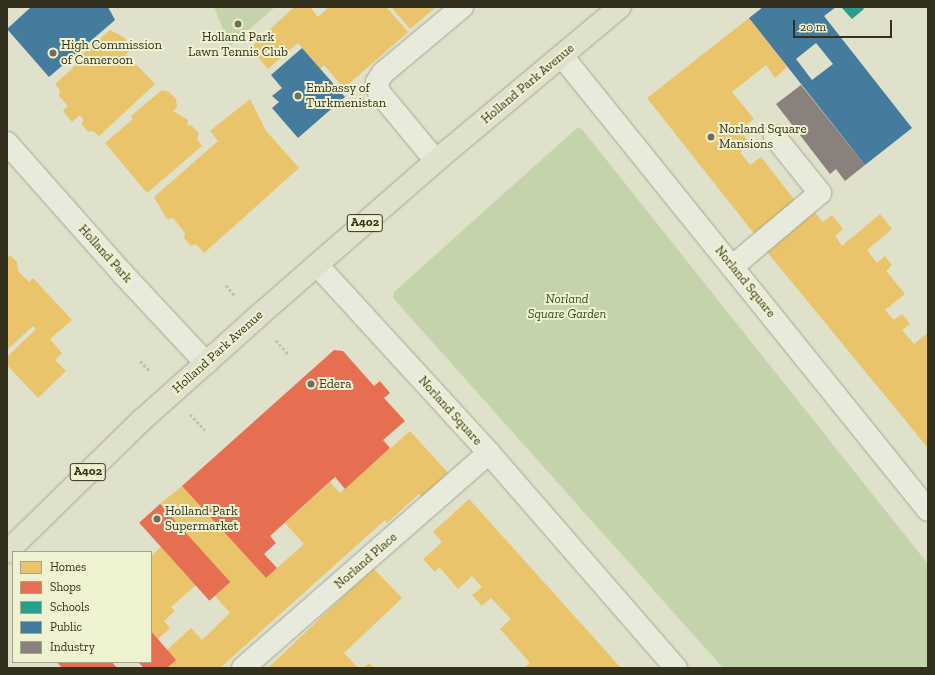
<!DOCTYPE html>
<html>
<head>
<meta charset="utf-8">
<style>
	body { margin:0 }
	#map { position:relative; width:935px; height:675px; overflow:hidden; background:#dfe1ca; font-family:"Zilla Slab",serif }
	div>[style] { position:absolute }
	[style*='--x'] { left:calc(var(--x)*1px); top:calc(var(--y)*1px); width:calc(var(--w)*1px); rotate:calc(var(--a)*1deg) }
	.green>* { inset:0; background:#c5d3ad }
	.homes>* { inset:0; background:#e9c46a }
	.shops>* { inset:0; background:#e76f51; transform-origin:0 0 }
	.schools>* { inset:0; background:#2a9d8f }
	.public>* { inset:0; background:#457b9d }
	.industry>* { inset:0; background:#8a817c }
	.path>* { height:2.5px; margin-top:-1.25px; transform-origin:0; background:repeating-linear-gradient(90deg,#c0c1b2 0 3px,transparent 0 5px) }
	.roads { filter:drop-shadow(0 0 1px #a5a594) drop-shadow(0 0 1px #a5a594) }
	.minor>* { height:22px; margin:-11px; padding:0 11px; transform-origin:11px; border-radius:11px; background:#e8eadb }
	.major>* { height:22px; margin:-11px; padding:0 11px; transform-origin:11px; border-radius:11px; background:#dfe1cd }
	.dots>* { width:11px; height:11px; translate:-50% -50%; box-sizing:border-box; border:2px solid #eff2d0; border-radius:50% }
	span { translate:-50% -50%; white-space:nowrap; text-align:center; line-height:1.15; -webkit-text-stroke:4px #eff2d0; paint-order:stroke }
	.shield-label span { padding:1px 3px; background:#eff2d0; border:1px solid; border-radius:3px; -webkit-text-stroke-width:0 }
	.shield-label { font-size:12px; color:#33301d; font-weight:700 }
	.poi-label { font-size:13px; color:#33301d }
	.left { translate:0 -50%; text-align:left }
	.street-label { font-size:13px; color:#33301d }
	.park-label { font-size:13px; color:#344e25; font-style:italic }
	.frame { position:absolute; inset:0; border:8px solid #33301d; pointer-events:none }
	.legend { position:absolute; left:12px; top:551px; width:140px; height:112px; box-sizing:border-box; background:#eff2d0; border:1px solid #a4a488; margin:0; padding:5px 7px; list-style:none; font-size:12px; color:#33301d }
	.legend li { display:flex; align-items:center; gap:8px; height:20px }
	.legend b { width:20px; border:1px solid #a4a488 }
	.scale { position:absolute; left:793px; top:20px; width:99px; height:18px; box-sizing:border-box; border:2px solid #33301d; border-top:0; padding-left:5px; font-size:12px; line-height:14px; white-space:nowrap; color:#33301d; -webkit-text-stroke:3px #eff2d0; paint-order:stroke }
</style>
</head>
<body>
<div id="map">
	<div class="green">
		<i style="clip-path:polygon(214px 7px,275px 7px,230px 46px)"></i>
		<i style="clip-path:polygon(577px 128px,581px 128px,928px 564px,928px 668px,723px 668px,393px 298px,394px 292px)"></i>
	</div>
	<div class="homes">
		<i style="clip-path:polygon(294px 7px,310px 7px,318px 17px,329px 7px,389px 7px,387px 8px,408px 32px,344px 88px,324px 65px,320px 69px,298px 43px,268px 69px,250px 48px)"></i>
		<i style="clip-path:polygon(391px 7px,436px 7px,410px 29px)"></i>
		<i style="clip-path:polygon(749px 18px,787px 67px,775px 78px,766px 65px,732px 92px,754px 119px,740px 130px,750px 144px,740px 152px,750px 165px,761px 157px,797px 203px,756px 236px,647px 98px)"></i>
		<i style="clip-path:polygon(110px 30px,125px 38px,130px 50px,126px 54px,155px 84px,99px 136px,93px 131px,88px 132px,82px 125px,83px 119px,80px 115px,72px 122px,63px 111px,68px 106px,59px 96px,60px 90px,55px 84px,85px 57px,82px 54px)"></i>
		<i style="clip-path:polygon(162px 90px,169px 92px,176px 99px,177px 107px,173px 111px,188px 120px,187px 125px,192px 126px,199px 133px,197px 139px,202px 146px,147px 193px,105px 143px,133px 119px,131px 116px)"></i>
		<i style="clip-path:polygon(250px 99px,266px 131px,299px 168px,204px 253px,196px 244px,191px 246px,184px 238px,185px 233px,173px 218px,167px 219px,154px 197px,218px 141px,210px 131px)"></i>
		<i style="clip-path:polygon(811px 208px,823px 222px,832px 215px,843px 229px,835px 236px,842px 246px,880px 214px,892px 229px,867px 250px,877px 263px,885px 256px,892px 265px,886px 271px,905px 294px,885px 310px,894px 320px,902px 314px,910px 324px,902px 330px,914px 344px,928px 333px,928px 448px,763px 247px)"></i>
		<i style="clip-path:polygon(11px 256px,17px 262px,18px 271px,29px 282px,33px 278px,72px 320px,50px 339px,62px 353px,55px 360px,66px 371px,38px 398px,7px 365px,7px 357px,36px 329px,33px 326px,7px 350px,7px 257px)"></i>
		<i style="clip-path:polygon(410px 431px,448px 473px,422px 497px,419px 494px,387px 523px,385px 520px,220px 668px,167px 668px,176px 660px,167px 650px,191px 628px,202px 640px,230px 613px,215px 596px,230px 582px,160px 504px,182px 486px,266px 578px,304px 544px,285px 523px,330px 482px,340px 493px)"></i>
		<i style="clip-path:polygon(469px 499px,621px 668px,524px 668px,530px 663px,500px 629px,511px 619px,491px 598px,482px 606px,472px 595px,482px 587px,472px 576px,458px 589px,439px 567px,435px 572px,423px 559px,442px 542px,433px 532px)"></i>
		<i style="clip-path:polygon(161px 547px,196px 585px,171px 607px,175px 611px,164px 621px,170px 628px,158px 639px,151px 631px,151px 556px)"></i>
		<i style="clip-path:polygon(373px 568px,402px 598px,344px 653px,358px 668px,268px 668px)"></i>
		<i style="clip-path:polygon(369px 663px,374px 668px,364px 668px)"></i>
	</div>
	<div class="shops">
		<i style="clip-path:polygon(334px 350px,343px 351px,374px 386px,380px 381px,390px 393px,384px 398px,405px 421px,383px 440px,390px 448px,345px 489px,335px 477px,270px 536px,276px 543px,264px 554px,277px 568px,266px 578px,182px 486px)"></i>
		<i style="left:160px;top:504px;width:105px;height:28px;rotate:48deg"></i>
		<i style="clip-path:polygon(151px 631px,176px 660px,167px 668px,144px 668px,138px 662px,151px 662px)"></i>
		<i style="clip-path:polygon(57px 662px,112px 662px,117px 668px,62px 668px)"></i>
	</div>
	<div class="schools">
		<i style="clip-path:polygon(841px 7px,862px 7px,864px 9px,852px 19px)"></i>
	</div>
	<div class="public">
		<i style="clip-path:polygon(31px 7px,108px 7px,115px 20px,49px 77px,7px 29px)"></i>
		<i style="clip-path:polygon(evenodd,763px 7px,836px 7px,824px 16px,912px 128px,865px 165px,749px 18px,763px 7px,816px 43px,833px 64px,812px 80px,796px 59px,816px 43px)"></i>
		<i style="clip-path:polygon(302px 48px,345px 97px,298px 138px,272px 108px,279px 102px,272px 96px,282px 88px,271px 75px)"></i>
	</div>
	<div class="industry">
		<i style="clip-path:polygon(801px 85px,865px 165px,845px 181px,836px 169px,830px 174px,776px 104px)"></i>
	</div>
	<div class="path">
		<i style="--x:226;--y:285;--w:13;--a:51"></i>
		<i style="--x:276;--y:340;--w:18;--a:49"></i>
		<i style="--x:140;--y:361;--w:14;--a:45"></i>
		<i style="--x:190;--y:414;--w:22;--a:47"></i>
	</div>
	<div class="roads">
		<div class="minor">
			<i style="--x:562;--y:56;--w:583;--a:51.13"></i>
			<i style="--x:7;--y:143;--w:175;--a:48.5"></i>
			<i style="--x:123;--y:274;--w:122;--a:47"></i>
			<i style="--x:436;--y:161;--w:89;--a:-129.6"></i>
			<i style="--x:379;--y:92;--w:10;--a:-101"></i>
			<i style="--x:377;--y:82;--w:11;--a:-56"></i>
			<i style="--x:383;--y:73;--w:103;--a:-39.9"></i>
			<i style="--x:317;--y:265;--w:255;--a:47.5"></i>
			<i style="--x:489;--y:453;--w:285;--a:49"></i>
			<i style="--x:732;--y:267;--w:115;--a:-40.1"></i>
			<i style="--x:820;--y:193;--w:72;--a:-128.8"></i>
			<i style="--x:243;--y:668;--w:327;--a:-41.2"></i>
		</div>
		<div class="major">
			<i style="--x:7;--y:552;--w:189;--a:-44.4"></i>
			<i style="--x:142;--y:420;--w:153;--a:-41.8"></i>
			<i style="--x:256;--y:318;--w:249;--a:-41.1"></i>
			<i style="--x:444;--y:154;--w:229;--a:-39.9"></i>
		</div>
	</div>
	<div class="dots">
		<i style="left:238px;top:24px;background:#6f6e5a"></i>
		<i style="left:53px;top:53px;background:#6f6e5a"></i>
		<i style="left:298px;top:96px;background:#6f6e5a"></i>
		<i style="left:711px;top:137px;background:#6f6e5a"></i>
		<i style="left:311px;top:384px;background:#6f6e5a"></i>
		<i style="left:157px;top:519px;background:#6f6e5a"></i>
	</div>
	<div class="shield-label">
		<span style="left:365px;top:223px">A402</span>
		<span style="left:88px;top:472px">A402</span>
	</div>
	<div class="poi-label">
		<span style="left:238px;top:45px">Holland Park<br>Lawn Tennis Club</span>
		<span class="left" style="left:61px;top:53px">High Commission<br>of Cameroon</span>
		<span class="left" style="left:306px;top:96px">Embassy of<br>Turkmenistan</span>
		<span class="left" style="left:719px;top:137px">Norland Square<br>Mansions</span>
		<span class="left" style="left:319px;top:384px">Edera</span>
		<span class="left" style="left:165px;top:519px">Holland Park<br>Supermarket</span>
	</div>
	<div class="street-label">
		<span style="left:528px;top:84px;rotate:-40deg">Holland Park Avenue</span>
		<span style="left:105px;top:254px;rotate:48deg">Holland Park</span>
		<span style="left:745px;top:282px;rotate:51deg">Norland Square</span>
		<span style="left:218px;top:352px;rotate:-42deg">Holland Park Avenue</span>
		<span style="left:450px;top:411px;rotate:48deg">Norland Square</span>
		<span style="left:366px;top:561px;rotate:-41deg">Norland Place</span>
	</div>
	<div class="park-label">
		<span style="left:567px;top:307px">Norland<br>Square Garden</span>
	</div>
	<div class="frame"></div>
	<ul class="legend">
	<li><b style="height:11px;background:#e9c46a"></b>Homes</li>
	<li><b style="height:11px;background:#e76f51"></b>Shops</li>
	<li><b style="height:11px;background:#2a9d8f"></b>Schools</li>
	<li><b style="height:11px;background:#457b9d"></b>Public</li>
	<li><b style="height:11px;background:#8a817c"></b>Industry</li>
	</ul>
	<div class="scale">20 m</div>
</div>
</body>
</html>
